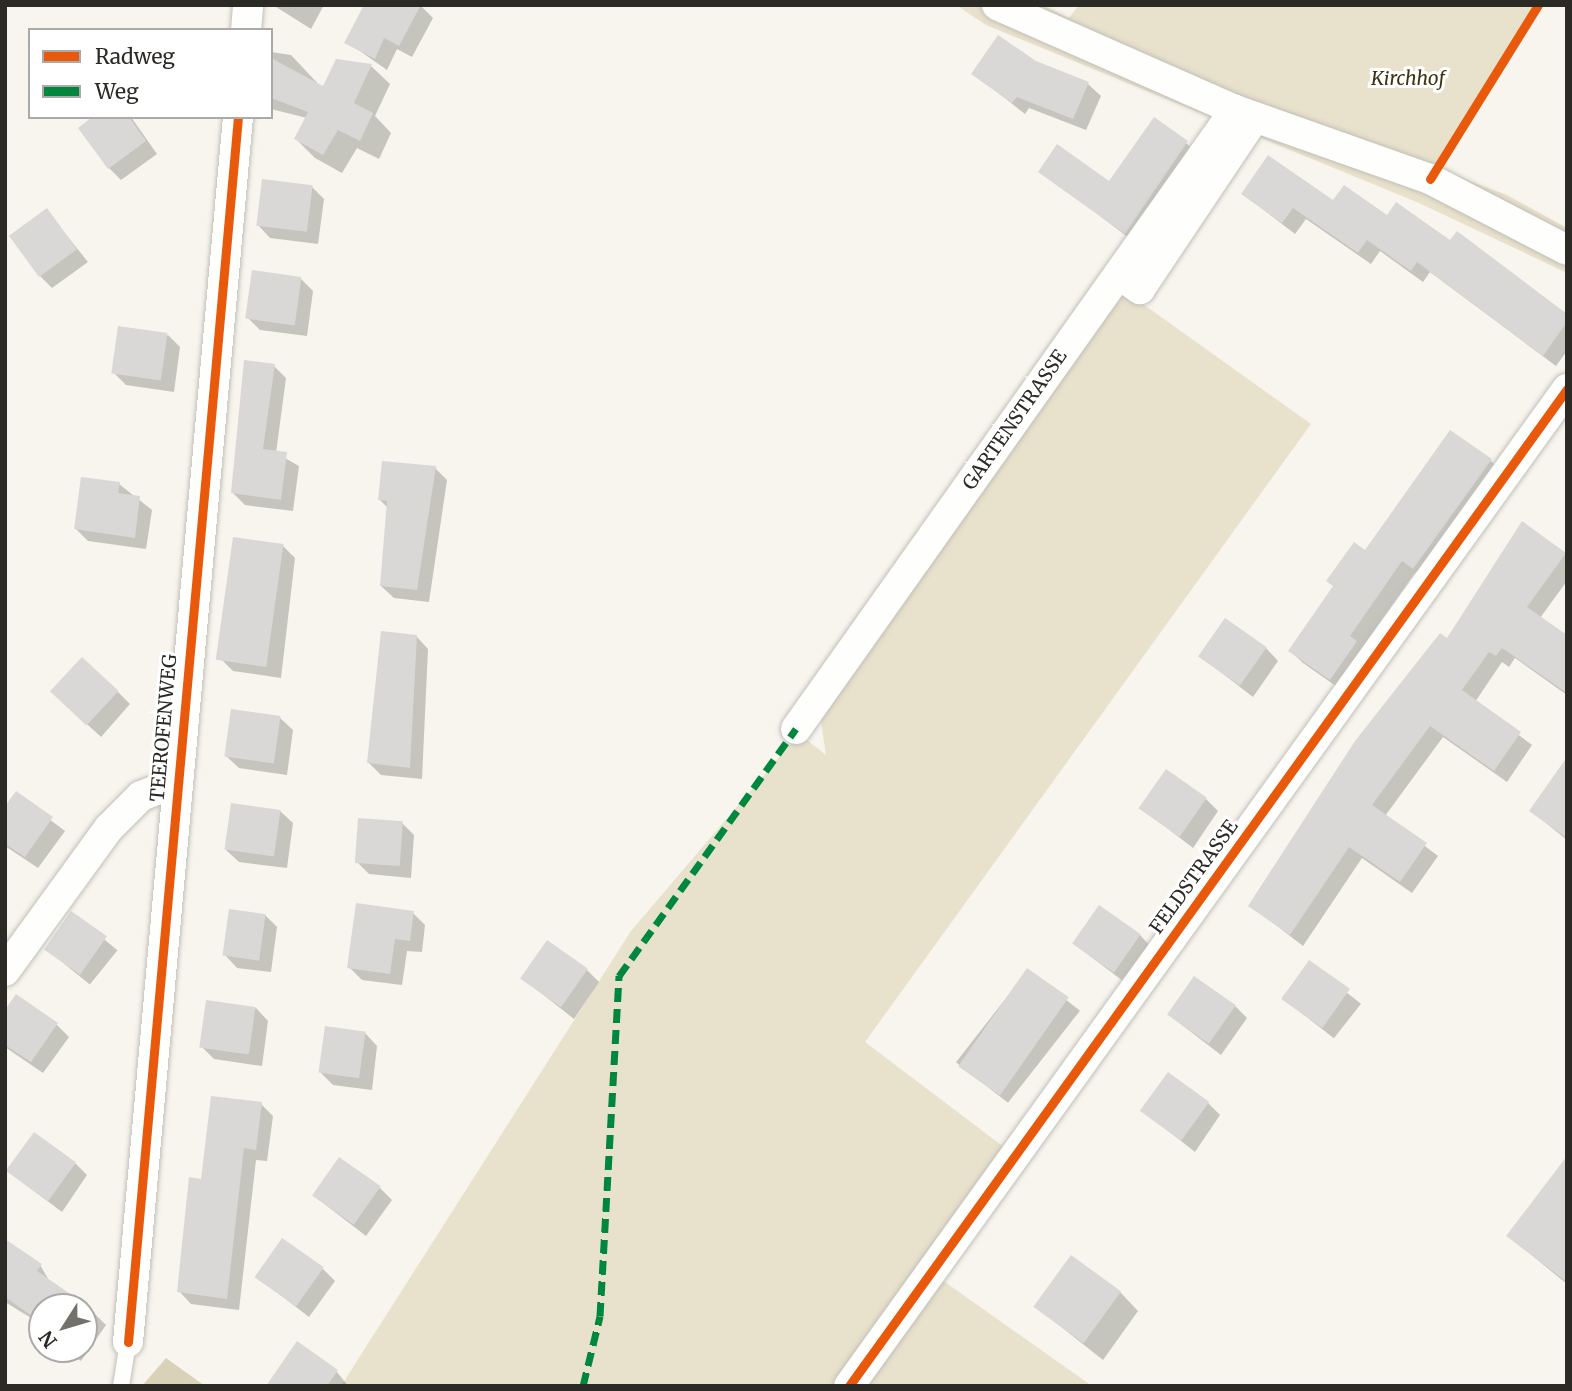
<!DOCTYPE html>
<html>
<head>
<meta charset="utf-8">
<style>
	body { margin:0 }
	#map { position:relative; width:1572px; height:1391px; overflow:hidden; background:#f7f5ed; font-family:Merriweather,serif }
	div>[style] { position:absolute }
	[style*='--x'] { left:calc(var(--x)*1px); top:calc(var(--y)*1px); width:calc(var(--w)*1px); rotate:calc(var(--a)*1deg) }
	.green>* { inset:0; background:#e8e1cb }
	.forest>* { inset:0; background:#dad2b8 }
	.shadow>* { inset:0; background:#0003; transform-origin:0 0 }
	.building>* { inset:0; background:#d9d8d7; transform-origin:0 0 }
	.roads { filter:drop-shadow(0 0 2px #c1bfb9) drop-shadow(0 0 2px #c1bfb9) }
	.service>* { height:16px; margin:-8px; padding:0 8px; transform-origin:8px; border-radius:8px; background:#fefefc }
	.minor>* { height:30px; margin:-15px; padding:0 15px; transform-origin:15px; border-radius:15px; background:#fefefc }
	.quiet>* { height:7px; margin-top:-3.5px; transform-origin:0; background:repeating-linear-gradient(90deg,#00873e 0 14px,transparent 0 21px) }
	.cycleway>* { height:9px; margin:-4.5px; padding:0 4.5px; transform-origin:4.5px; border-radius:4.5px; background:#e8590c }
	span { translate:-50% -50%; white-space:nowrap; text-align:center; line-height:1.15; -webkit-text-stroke:6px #fff; paint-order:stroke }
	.park-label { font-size:19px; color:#3e3210; font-style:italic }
	.street-label { font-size:19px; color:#2c2a25 }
	.frame { position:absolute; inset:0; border:7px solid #2c2a25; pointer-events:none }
	.legend { position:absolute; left:28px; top:28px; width:245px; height:91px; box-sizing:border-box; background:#fff; border:2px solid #abaaa8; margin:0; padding:9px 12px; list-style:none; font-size:21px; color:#2c2a25 }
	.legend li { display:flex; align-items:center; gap:14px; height:35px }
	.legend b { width:35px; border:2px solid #abaaa8 }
	.north { position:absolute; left:28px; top:1293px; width:70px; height:70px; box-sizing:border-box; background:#fff; border:2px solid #abaaa8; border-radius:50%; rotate:233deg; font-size:19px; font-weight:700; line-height:28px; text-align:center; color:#2c2a25 }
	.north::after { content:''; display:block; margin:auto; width:24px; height:32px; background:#73716b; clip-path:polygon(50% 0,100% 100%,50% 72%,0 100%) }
</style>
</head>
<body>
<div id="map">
	<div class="green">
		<i style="clip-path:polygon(956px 5px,1042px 5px,1069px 18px,1079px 5px,1541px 5px,1440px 170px,1507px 195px,1567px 228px,1567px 273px,1419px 203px,986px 25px)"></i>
		<i style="clip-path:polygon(1122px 289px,1311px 424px,865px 1042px,1017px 1157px,935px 1275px,1092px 1386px,341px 1386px,631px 931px,799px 734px,826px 755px,820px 715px)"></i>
	</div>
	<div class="forest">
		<i style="clip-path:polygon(166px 1358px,205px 1386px,142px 1386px)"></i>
	</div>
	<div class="shadow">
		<i style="clip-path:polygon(273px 5px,324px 5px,311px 29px)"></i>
		<i style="clip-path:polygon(420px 5px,433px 18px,412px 57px,397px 49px,387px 70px,347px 42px)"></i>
		<i style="clip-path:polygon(271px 52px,291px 55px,323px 89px,337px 61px,371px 66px,390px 84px,375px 116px,391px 133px,379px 159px,357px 148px,342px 173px,315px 158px,296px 139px,307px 118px,271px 109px)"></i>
		<i style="clip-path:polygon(1035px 63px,1088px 84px,1101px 96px,1086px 130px,1029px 108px,1025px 114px,973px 73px)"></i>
		<i style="clip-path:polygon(95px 117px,131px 117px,157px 154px,121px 180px,109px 168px)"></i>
		<i style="clip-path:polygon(1186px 143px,1197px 153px,1137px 244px,1040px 171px,1109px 183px)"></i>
		<i style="clip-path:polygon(312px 187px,324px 199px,318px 244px,270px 238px,258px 225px)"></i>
		<i style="clip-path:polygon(1243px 194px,1334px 202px,1451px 243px,1567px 316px,1567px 351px,1556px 366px,1430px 272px,1423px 282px,1380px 251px,1371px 264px,1306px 219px,1295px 234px)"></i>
		<i style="clip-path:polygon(47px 211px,88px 262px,52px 288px,40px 276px)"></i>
		<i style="clip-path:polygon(301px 279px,313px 291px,307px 336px,260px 330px,247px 317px)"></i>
		<i style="clip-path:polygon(168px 335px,180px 347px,174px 392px,126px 385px,114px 373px)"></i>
		<i style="clip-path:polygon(274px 366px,286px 378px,276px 453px,299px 466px,293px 511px,245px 505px,233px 493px)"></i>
		<i style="clip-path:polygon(1490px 460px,1503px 472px,1426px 580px,1415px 572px,1362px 648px,1343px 691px,1303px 663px,1290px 651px,1365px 552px)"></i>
		<i style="clip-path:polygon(435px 468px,447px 480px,429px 602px,394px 598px,381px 586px,388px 508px,380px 500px)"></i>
		<i style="clip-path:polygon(119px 484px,152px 510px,146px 549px,88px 541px,76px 529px)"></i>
		<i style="clip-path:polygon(1522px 524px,1567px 556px,1567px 581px,1540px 618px,1567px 637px,1567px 695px,1515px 658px,1509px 667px,1502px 662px,1475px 702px,1532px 745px,1507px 782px,1443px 737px,1385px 816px,1438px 856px,1412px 893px,1362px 858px,1303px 946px,1251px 906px,1447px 640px)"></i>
		<i style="clip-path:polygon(283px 546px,295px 558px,281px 678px,233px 671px,221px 659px)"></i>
		<i style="clip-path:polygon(416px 636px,428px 649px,422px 779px,381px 775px,369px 763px)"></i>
		<i style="clip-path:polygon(1266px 648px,1278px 661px,1253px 697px,1201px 657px)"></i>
		<i style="clip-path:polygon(118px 692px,130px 704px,101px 737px,65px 704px)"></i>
		<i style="clip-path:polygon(280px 718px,293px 730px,287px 775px,239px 768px,226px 756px)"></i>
		<i style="clip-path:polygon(1567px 782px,1567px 840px,1531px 811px)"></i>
		<i style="clip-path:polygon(16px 794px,65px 831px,38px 868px,5px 846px,5px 809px)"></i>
		<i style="clip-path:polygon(1206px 799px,1218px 811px,1193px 848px,1141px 808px)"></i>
		<i style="clip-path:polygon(280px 811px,293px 823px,287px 868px,239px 862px,226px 850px)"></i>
		<i style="clip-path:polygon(402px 823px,414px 835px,411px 878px,369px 874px,357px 862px)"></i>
		<i style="clip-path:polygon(413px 913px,425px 925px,422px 952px,407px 951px,402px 985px,362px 980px,349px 967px)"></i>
		<i style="left:74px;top:915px;width:56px;height:44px;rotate:39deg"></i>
		<i style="clip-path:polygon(265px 915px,277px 927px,271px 972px,237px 968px,225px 955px)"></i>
		<i style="clip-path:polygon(1140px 935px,1152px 948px,1127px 984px,1074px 944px)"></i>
		<i style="left:1309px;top:963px;width:66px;height:44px;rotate:38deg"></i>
		<i style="clip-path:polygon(587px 970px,599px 982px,574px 1019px,522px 978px)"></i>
		<i style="left:1028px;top:970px;width:66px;height:117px;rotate:38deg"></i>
		<i style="clip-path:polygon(1235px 1006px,1247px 1018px,1221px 1055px,1169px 1015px)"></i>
		<i style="clip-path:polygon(256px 1008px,268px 1021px,262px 1066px,214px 1059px,202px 1047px)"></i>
		<i style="clip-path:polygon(5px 1013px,57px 1025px,69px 1037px,43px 1073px,5px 1047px)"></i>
		<i style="clip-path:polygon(365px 1033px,377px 1046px,372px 1090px,333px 1085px,321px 1073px)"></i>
		<i style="clip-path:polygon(1208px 1103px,1220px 1115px,1195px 1152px,1143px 1111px)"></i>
		<i style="clip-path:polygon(261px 1104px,273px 1116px,267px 1161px,256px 1160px,239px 1310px,191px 1304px,179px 1291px,202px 1181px)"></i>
		<i style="clip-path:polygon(1567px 1159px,1567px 1284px,1508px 1236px)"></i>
		<i style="clip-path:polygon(75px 1163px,87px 1175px,62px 1212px,9px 1172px)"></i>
		<i style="clip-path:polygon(380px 1188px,392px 1200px,366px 1236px,314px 1196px)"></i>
		<i style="clip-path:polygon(5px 1244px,40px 1265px,50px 1282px,94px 1313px,106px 1325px,81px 1361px,63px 1349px,84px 1349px,84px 1307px,42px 1307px,42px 1334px,31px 1318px,5px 1302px)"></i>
		<i style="clip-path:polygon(323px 1269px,335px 1281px,309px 1317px,257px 1277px)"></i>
		<i style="clip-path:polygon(1120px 1292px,1138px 1311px,1103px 1360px,1036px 1307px)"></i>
		<i style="clip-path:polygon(297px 1343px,337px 1372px,348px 1386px,278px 1386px)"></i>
	</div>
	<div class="building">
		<i style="clip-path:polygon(364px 5px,421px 5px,399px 46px,384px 38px,375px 59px,344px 43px)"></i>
		<i style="clip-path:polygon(998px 35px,1036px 61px,1089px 82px,1073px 119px,1017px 97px,1012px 103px,971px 74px)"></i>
		<i style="clip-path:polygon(271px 58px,323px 86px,336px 59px,372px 64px,354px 103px,373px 113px,360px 141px,338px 130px,323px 155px,294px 139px,308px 112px,271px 98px)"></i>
		<i style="clip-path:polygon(92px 117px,129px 117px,146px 141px,108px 169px,78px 128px)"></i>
		<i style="clip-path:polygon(1154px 117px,1188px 141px,1125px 234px,1038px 172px,1057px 144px,1109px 181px)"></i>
		<i style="clip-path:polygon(1268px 155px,1333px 200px,1344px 185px,1387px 215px,1396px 202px,1450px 240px,1457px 231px,1567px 314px,1567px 322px,1543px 356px,1417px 262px,1411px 271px,1367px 240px,1358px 253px,1293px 208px,1282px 223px,1241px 194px)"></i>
		<i style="left:262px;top:179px;width:51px;height:47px;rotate:7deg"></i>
		<i style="left:47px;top:208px;width:51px;height:47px;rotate:54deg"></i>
		<i style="left:252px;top:270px;width:50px;height:49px;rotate:8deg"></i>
		<i style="left:118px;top:326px;width:50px;height:48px;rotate:8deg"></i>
		<i style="clip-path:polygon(244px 360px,275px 364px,263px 449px,287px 452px,281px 500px,231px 493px)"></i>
		<i style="clip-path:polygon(1450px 430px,1492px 459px,1413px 569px,1402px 561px,1350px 636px,1357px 641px,1330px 680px,1288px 651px,1333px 586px,1326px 581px,1354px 542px,1365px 550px)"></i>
		<i style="clip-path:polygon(382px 461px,436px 466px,417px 590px,380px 586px,387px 501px,378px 500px)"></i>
		<i style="clip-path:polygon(81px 477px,120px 482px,118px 493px,140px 496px,135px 538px,74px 529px)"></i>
		<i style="clip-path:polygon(1522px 521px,1566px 553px,1527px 607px,1567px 635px,1567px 693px,1502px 648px,1496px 656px,1489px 652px,1462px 690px,1521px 732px,1494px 771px,1430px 726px,1372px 805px,1427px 843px,1400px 882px,1349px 847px,1290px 935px,1248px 906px,1355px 741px,1440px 633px,1447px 638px)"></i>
		<i style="left:233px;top:537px;width:51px;height:124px;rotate:8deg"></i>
		<i style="left:1225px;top:618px;width:51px;height:47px;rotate:35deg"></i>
		<i style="clip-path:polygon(381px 631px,417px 635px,410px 768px,367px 763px)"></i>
		<i style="left:82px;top:657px;width:50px;height:47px;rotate:43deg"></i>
		<i style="left:231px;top:709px;width:50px;height:48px;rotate:8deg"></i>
		<i style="clip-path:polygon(1567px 757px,1567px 838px,1529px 811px)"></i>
		<i style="left:1166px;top:769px;width:50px;height:48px;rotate:35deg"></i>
		<i style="clip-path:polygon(16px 791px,53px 817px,25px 857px,5px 844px,5px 806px)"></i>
		<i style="left:231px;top:803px;width:50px;height:47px;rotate:8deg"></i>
		<i style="left:358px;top:818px;width:45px;height:45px;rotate:4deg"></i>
		<i style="clip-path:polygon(356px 903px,414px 911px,410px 941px,395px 939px,390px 974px,347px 968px)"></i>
		<i style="left:1099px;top:905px;width:51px;height:47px;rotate:35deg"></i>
		<i style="left:229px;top:909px;width:37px;height:47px;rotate:8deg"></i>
		<i style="left:71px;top:911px;width:44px;height:47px;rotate:35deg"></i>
		<i style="left:547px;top:940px;width:50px;height:47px;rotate:35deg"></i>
		<i style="left:1309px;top:960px;width:50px;height:48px;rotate:35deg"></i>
		<i style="left:1027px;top:968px;width:51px;height:120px;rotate:35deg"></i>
		<i style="left:1194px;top:976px;width:51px;height:47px;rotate:35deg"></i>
		<i style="clip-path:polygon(16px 994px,58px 1023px,31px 1062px,5px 1045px,5px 1010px)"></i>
		<i style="left:206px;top:1000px;width:50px;height:48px;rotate:8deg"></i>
		<i style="left:325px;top:1026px;width:41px;height:47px;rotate:8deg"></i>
		<i style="left:1168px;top:1072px;width:51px;height:48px;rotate:36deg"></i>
		<i style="clip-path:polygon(211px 1096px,262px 1102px,256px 1150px,244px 1148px,227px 1299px,177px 1292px,189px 1177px,201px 1179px)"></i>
		<i style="left:34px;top:1132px;width:52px;height:48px;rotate:36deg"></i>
		<i style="clip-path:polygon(1567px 1156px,1567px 1282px,1506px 1236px)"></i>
		<i style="left:339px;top:1157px;width:51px;height:47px;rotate:35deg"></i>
		<i style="left:282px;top:1238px;width:51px;height:48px;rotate:35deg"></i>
		<i style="clip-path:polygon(5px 1239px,42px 1264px,37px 1271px,89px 1307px,42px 1307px,42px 1323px,5px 1297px)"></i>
		<i style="left:1071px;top:1255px;width:62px;height:64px;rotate:36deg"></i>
		<i style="clip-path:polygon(297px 1341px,338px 1370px,327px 1386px,266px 1386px)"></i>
	</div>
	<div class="roads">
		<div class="service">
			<i style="--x:121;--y:1386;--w:45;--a:-81"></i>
		</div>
		<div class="minor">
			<i style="--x:997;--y:5;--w:260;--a:23.8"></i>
			<i style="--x:1235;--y:110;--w:207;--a:19.5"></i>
			<i style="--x:1430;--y:179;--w:154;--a:27.4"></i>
			<i style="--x:246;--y:30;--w:25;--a:-85"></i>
			<i style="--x:1119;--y:274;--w:26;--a:36"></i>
			<i style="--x:1140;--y:289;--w:207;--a:-56.2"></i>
			<i style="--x:796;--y:729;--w:759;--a:-54.66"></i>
			<i style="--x:5;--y:971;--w:177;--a:-54"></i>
			<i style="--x:109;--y:828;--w:45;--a:-45"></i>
			<i style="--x:141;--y:796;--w:39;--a:-21"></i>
			<i style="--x:128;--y:1342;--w:1230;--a:-84.87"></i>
			<i style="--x:849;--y:1386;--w:1229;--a:-54.24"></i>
		</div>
	</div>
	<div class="quiet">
		<i style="--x:583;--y:1386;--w:72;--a:-76.3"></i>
		<i style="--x:600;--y:1316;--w:341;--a:-86.8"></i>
		<i style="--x:619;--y:976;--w:304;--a:-54.4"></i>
	</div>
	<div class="cycleway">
		<i style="--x:1430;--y:179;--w:205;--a:-58.2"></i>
		<i style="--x:128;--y:1342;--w:1230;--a:-84.87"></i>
		<i style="--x:849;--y:1386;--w:1229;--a:-54.24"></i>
	</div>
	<div class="park-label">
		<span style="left:1408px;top:79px">Kirchhof</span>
	</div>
	<div class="street-label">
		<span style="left:1015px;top:420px;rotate:-55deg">GARTENSTRASSE</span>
		<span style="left:164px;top:728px;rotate:-85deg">TEEROFENWEG</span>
		<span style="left:1194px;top:877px;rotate:-54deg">FELDSTRASSE</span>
	</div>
	<div class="frame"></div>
	<ul class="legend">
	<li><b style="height:9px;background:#e8590c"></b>Radweg</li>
	<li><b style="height:9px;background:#00873e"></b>Weg</li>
	</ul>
	<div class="north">N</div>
</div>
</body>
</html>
